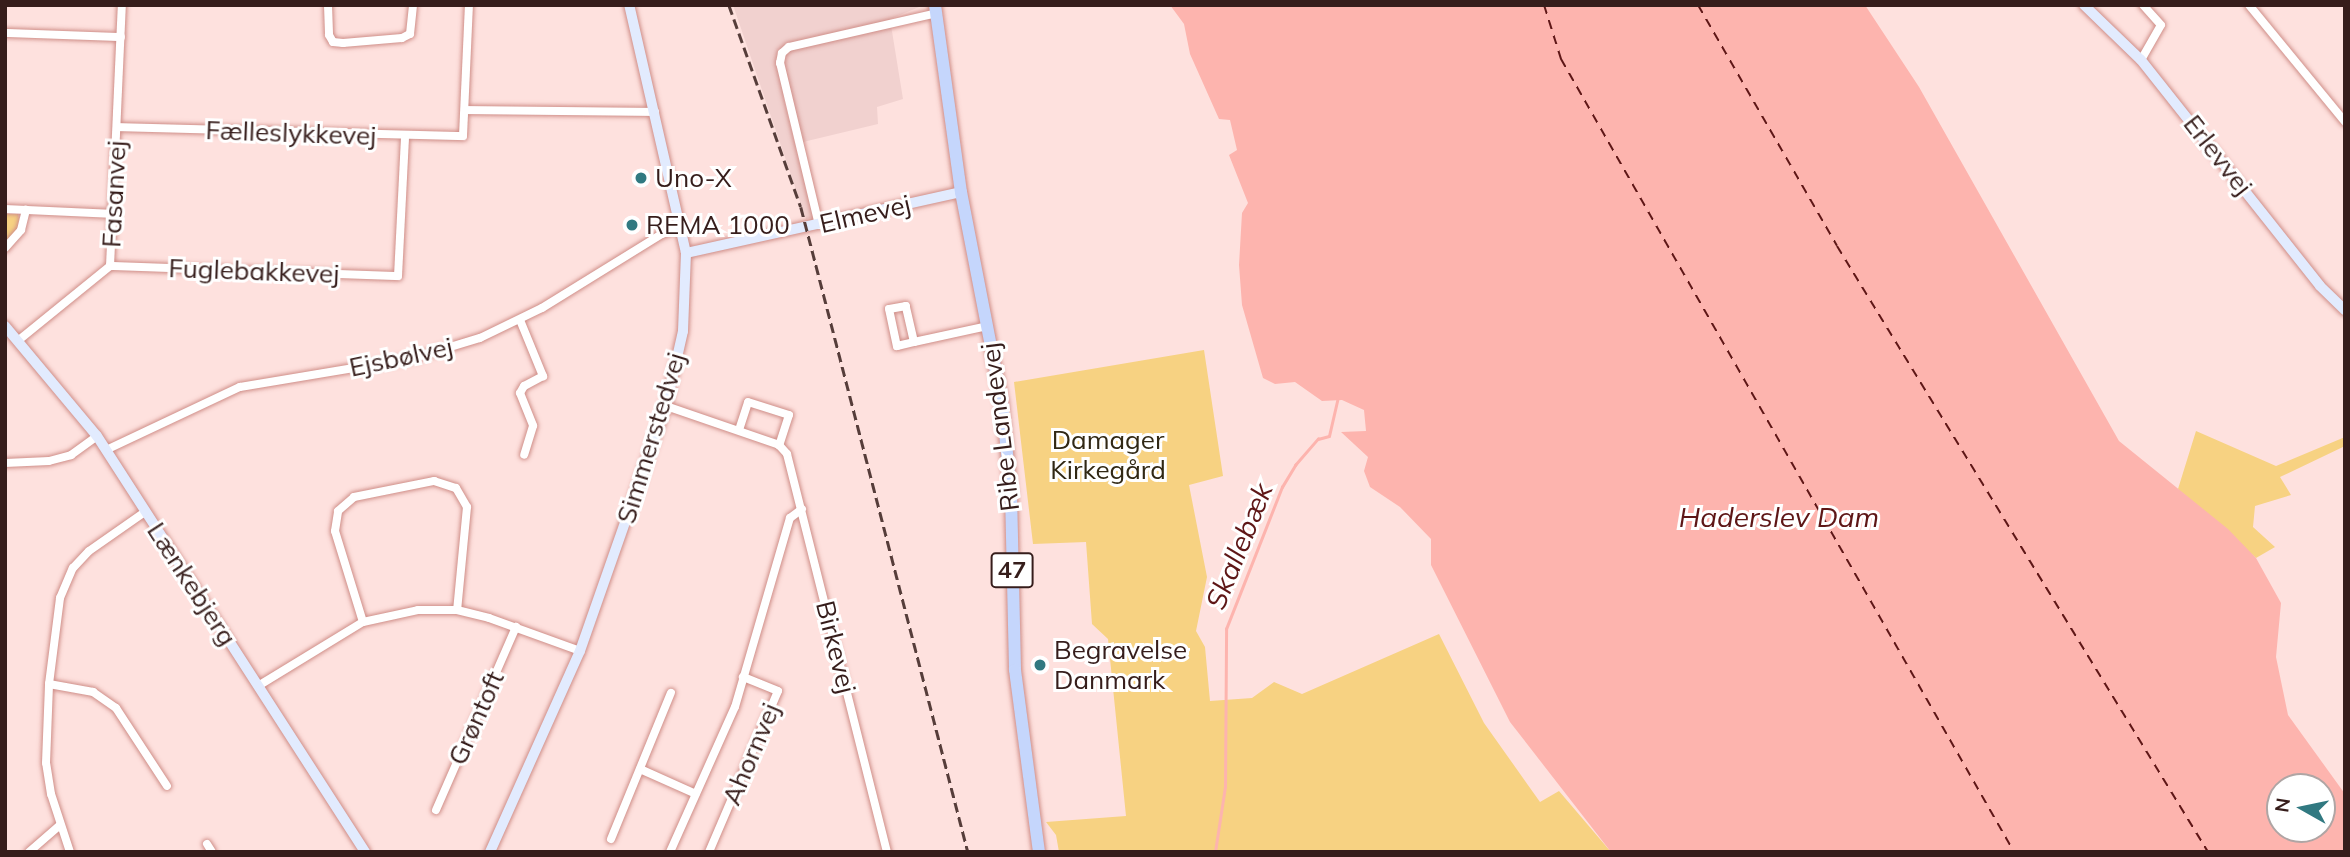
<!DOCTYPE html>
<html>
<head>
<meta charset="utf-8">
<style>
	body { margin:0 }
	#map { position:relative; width:2350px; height:857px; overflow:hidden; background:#fee1de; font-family:Mulish,sans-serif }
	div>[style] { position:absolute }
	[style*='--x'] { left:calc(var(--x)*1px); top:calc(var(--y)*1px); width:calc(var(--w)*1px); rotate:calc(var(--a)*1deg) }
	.built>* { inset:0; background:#f1d1cf }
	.green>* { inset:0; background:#f7d282 }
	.water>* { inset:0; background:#fdb4ae }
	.stream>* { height:2.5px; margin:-1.25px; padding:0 1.25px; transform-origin:1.25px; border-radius:1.25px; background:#fdb4ae }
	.ferry>* { height:2px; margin-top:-1px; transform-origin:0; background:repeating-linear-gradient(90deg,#5e1616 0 9px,transparent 0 16px) }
	.roads { filter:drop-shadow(0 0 2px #cf8e88) drop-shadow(0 0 2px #cf8e88) }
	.street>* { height:8px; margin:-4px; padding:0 4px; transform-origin:4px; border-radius:4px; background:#fff }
	.secondary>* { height:10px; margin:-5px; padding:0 5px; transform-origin:5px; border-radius:5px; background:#e2ebfe }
	.primary>* { height:12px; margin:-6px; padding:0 6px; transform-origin:6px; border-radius:6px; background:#c5d6fc }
	.rail>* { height:2.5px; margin-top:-1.25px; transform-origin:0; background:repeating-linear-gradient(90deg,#563d3a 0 10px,transparent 0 15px) }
	.dots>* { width:19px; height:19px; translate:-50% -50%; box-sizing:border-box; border:4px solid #fff; border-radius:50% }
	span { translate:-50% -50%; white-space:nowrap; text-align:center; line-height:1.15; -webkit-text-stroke:6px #fff; paint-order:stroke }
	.shield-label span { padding:2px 5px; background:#fff; border:2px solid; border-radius:5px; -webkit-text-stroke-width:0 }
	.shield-label { font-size:24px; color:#361d1b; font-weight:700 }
	.street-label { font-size:26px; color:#361d1b }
	.poi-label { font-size:26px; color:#361d1b }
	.left { translate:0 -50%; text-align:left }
	.park-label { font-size:26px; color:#312814 }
	.water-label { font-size:28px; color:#5e1616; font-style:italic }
	.frame { position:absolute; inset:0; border:7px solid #361d1b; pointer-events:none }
	.north { position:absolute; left:2266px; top:773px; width:70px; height:70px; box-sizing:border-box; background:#fff; border:2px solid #afa5a4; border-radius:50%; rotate:279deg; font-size:19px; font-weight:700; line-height:28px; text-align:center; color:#361d1b }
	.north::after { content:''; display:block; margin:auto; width:24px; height:32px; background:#317981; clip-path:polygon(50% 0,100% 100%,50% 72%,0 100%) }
</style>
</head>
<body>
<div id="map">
	<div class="built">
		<i style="clip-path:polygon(733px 5px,924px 5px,890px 19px,903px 99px,877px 107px,878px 124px,803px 142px,790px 95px,783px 96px,813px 217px,806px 219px)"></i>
	</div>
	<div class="green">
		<i style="clip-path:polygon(5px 214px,18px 214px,19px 219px,18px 229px,5px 243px)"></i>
		<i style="clip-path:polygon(1204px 350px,1223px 476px,1189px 485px,1207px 577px,1196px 631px,1205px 647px,1210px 701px,1252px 698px,1274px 682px,1302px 694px,1439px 634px,1484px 723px,1540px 802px,1559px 791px,1611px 852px,1059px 852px,1056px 835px,1046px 822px,1126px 816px,1108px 639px,1092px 624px,1086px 542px,1033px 544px,1014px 382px)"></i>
		<i style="clip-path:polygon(2196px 431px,2276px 466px,2345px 437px,2345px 446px,2280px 477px,2291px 495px,2255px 506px,2253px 527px,2275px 547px,2256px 558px,2178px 489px)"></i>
	</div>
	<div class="water">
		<i style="clip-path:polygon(evenodd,1170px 5px,1865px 5px,1919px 87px,2119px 441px,2228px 529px,2256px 558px,2281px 603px,2276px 657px,2288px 715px,2345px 794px,2345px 852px,1611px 852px,1510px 722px,1431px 565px,1431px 539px,1400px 507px,1370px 487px,1364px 471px,1368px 457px,1341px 432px,1366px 431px,1364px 410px,1342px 400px,1322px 401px,1295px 382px,1275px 384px,1263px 378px,1242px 305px,1239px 265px,1242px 213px,1248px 203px,1229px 155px,1237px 150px,1230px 120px,1219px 119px,1190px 54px,1184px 24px,1170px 5px,2280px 787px,2322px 787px,2322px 829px,2280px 829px,2280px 787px)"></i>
	</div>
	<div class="stream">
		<i style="--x:1215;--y:852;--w:66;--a:-81.3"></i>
		<i style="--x:1225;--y:787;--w:158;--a:-89.6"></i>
		<i style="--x:1226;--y:629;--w:153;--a:-68.5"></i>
		<i style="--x:1282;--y:487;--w:26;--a:-59"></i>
		<i style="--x:1295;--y:465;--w:35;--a:-49"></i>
		<i style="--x:1318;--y:439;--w:11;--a:-15"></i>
		<i style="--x:1329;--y:436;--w:37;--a:-77"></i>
	</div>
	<div class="ferry">
		<i style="--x:1544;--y:5;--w:57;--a:72.5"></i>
		<i style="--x:1561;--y:59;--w:913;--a:60.26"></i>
		<i style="--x:1698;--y:5;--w:278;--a:60"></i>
		<i style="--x:1837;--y:246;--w:711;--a:58.52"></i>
	</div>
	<div class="roads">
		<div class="street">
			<i style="--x:328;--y:5;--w:30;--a:88"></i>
			<i style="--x:329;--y:35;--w:8;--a:60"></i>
			<i style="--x:333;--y:42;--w:10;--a:6"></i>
			<i style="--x:343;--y:43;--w:59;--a:-4.8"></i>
			<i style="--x:402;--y:38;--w:9;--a:-27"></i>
			<i style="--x:410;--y:34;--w:29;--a:-84"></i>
			<i style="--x:2249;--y:5;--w:151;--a:50.6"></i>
			<i style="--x:5;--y:33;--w:116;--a:2"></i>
			<i style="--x:2141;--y:60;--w:40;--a:-60.3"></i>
			<i style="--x:2161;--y:25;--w:27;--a:-132"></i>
			<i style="--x:465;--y:110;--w:190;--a:0.6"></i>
			<i style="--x:118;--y:127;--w:345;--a:1.5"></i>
			<i style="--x:463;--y:136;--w:131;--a:-87.4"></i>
			<i style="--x:5;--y:209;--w:110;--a:2.6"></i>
			<i style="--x:819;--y:225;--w:167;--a:-103.5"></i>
			<i style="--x:780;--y:63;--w:10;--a:-79"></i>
			<i style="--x:782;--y:53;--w:9;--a:-41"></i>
			<i style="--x:789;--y:47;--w:152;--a:-12.9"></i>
			<i style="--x:5;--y:248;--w:24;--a:-48"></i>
			<i style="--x:21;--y:230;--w:21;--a:-76"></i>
			<i style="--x:110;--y:266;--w:288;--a:2"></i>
			<i style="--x:398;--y:276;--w:139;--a:-87.1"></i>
			<i style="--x:520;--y:320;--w:61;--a:67.7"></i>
			<i style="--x:543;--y:376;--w:21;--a:152"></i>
			<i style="--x:524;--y:386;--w:8;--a:120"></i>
			<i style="--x:520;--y:393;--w:35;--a:68"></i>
			<i style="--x:533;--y:426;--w:30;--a:107"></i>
			<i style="--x:20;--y:339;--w:116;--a:-39"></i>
			<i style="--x:110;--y:266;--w:261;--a:-87.4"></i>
			<i style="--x:914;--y:342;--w:37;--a:-103"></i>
			<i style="--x:906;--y:306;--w:17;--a:170"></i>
			<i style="--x:889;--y:309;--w:38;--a:78"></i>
			<i style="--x:897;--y:346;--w:17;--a:-13"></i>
			<i style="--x:914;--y:342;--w:76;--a:-12.2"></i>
			<i style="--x:666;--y:406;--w:120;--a:19"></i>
			<i style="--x:779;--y:445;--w:12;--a:48"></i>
			<i style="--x:787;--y:454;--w:410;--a:75.9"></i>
			<i style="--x:739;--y:430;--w:29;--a:-72"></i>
			<i style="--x:748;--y:402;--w:43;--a:17.6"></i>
			<i style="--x:789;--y:415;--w:32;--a:108"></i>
			<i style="--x:106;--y:450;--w:148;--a:-25.2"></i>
			<i style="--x:240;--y:387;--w:176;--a:-9.5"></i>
			<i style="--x:414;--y:358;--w:69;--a:-16.9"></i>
			<i style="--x:480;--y:338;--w:69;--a:-25.8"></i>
			<i style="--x:542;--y:308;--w:141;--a:-31.7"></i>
			<i style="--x:662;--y:234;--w:20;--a:-20"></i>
			<i style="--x:5;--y:463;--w:44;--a:-2.6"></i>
			<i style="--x:49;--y:461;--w:23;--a:-15"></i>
			<i style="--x:71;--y:455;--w:32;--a:-36"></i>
			<i style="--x:363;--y:622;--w:95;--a:-107.1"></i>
			<i style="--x:335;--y:531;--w:20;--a:-81"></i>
			<i style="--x:338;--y:511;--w:21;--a:-41"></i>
			<i style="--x:354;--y:497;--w:82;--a:-11.3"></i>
			<i style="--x:434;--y:481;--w:23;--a:18"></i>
			<i style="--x:456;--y:488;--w:22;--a:60"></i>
			<i style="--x:467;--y:507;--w:103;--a:95.5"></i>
			<i style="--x:49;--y:684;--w:45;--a:10.3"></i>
			<i style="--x:93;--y:692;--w:28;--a:35"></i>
			<i style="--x:116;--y:708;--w:93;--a:56.8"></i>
			<i style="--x:258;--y:686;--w:123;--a:-31.4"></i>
			<i style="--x:363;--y:622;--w:56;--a:-12.3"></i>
			<i style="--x:418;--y:610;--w:39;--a:0"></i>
			<i style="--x:457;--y:610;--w:33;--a:14"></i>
			<i style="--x:489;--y:618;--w:97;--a:19.9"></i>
			<i style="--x:640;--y:769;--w:61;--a:24.1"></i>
			<i style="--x:436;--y:810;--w:200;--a:-66.4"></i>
			<i style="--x:611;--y:839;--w:158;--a:-67.7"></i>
			<i style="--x:207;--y:844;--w:9;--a:58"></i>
			<i style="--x:29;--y:852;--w:40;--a:-41"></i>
			<i style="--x:70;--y:852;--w:61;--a:-108.1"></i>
			<i style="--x:51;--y:794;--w:31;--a:-99"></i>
			<i style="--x:46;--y:763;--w:79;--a:-87.8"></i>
			<i style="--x:49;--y:684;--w:87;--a:-82.7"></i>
			<i style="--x:60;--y:598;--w:33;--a:-67"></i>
			<i style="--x:73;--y:568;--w:23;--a:-47"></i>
			<i style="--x:89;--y:551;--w:68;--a:-34.9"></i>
			<i style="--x:670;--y:852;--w:159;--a:-65.9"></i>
			<i style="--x:735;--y:707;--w:197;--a:-73.8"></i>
			<i style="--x:790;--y:518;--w:15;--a:-37"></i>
			<i style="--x:709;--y:852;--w:175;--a:-66.8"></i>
			<i style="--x:778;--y:691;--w:38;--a:-158"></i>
		</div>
		<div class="secondary">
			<i style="--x:2084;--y:5;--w:79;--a:44"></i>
			<i style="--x:2141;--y:60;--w:288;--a:51.6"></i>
			<i style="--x:2320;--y:286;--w:35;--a:44"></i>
			<i style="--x:686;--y:253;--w:282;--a:-12.5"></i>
			<i style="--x:5;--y:326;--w:143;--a:50.1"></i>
			<i style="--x:97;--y:436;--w:495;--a:57.2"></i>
			<i style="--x:490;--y:852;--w:220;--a:-65.9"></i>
			<i style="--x:580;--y:651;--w:260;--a:-70.7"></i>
			<i style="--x:666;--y:406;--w:77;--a:-77.2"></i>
			<i style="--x:683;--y:331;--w:78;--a:-87.8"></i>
			<i style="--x:686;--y:253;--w:254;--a:-102.9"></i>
		</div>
		<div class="primary">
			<i style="--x:935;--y:5;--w:189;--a:82.1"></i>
			<i style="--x:961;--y:192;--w:214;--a:79"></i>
			<i style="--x:1002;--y:402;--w:91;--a:84.4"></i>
			<i style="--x:1011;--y:493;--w:177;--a:88.7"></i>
			<i style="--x:1015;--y:670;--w:184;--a:82.5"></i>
		</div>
	</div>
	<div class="rail">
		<i style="--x:729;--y:5;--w:214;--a:70.4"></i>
		<i style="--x:801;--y:207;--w:666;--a:75.48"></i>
	</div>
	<div class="dots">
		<i style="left:641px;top:178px;background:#317981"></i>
		<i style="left:632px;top:225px;background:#317981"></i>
		<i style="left:1040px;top:665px;background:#317981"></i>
	</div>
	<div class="shield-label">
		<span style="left:1012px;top:570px">47</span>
	</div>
	<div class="street-label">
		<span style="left:291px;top:133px;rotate:2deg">Fælleslykkevej</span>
		<span style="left:2218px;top:155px;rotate:52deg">Erlevvej</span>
		<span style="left:114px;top:194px;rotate:-87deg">Fasanvej</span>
		<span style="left:865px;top:214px;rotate:-13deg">Elmevej</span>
		<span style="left:254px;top:271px;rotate:2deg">Fuglebakkevej</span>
		<span style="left:401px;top:357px;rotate:-12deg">Ejsbølvej</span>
		<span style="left:1000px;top:427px;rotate:-97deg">Ribe Landevej</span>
		<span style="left:651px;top:438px;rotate:-73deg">Simmerstedvej</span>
		<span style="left:192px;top:584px;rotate:57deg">Lænkebjerg</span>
		<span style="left:836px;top:647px;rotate:76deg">Birkevej</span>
		<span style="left:476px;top:718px;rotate:-66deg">Grøntoft</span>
		<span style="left:751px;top:754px;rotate:-67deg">Ahornvej</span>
	</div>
	<div class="poi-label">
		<span class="left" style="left:655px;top:178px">Uno-X</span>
		<span class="left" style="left:646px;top:225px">REMA 1000</span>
		<span class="left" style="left:1054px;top:665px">Begravelse<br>Danmark</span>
	</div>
	<div class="park-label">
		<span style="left:1108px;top:455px">Damager<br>Kirkegård</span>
	</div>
	<div class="water-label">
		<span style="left:1779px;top:517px">Haderslev Dam</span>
		<span style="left:1239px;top:546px;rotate:-68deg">Skallebæk</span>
	</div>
	<div class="frame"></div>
	<div class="north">N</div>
</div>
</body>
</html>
